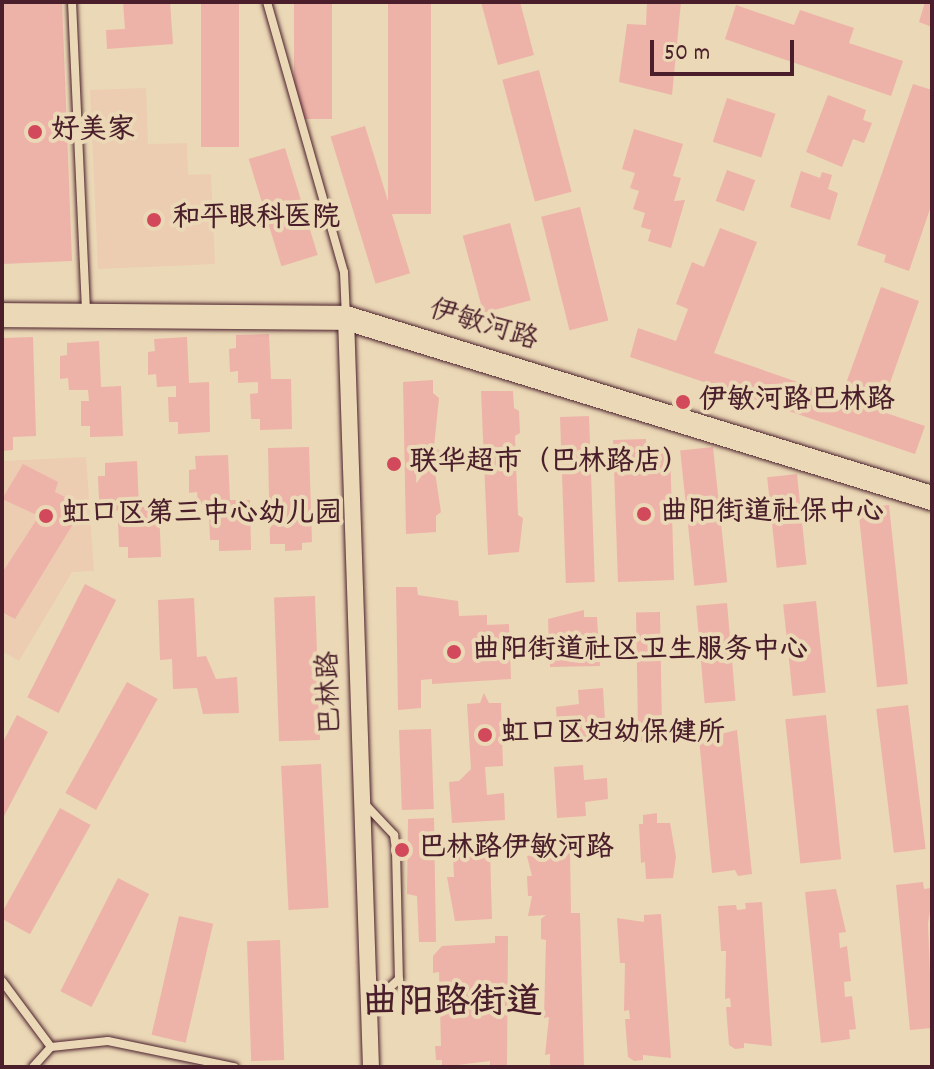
<!DOCTYPE html>
<html>
<head>
<meta charset="utf-8">
<style>
	body { margin:0 }
	#map { position:relative; width:934px; height:1069px; overflow:hidden; background:#ebd8b6; font-family:Dekko,"LXGW WenKai TC",sans-serif }
	div>[style] { position:absolute }
	[style*='--x'] { left:calc(var(--x)*1px); top:calc(var(--y)*1px); width:calc(var(--w)*1px); rotate:calc(var(--a)*1deg) }
	.built>* { inset:0; background:#eccdb2 }
	.building>* { inset:0; background:#edb3a8; transform-origin:0 0 }
	.roads { filter:drop-shadow(0 0 2px #4a1f2b) drop-shadow(0 0 2px #4a1f2b) }
	.lane>* { height:8px; margin:-4px; padding:0 4px; transform-origin:4px; border-radius:4px; background:#ebd8b6 }
	.street>* { height:16px; margin:-8px; padding:0 8px; transform-origin:8px; border-radius:8px; background:#ebd8b6 }
	.secondary>* { height:24px; margin:-12px; padding:0 12px; transform-origin:12px; border-radius:12px; background:#ebd8b6 }
	.dots>* { width:22px; height:22px; translate:-50% -50%; box-sizing:border-box; border:4px solid #ebd8b6; border-radius:50% }
	span { translate:-50% -50%; white-space:nowrap; text-align:center; line-height:1.15; -webkit-text-stroke:8px #ebd8b6; paint-order:stroke }
	.poi-label { font-size:28px; color:#4a1f2b; font-weight:700 }
	.left { translate:0 -50%; text-align:left }
	.street-label { font-size:28px; color:#4a1f2b }
	.district-label { font-size:36px; color:#4a1f2b; font-weight:700 }
	.frame { position:absolute; inset:0; border:4px solid #4a1f2b; pointer-events:none }
	.scale { position:absolute; left:650px; top:40px; width:144px; height:36px; box-sizing:border-box; border:4px solid #4a1f2b; border-top:0; padding-left:10px; font-size:24px; line-height:28px; white-space:nowrap; color:#4a1f2b; -webkit-text-stroke:6px #ebd8b6; paint-order:stroke }
</style>
</head>
<body>
<div id="map">
	<div class="built">
		<i style="clip-path:polygon(146px 88px,148px 144px,187px 143px,188px 175px,211px 174px,215px 264px,98px 269px,90px 90px)"></i>
		<i style="clip-path:polygon(86px 457px,94px 571px,72px 572px,19px 661px,2px 651px,2px 461px)"></i>
	</div>
	<div class="building">
		<i style="clip-path:polygon(2px 2px,62px 2px,72px 261px,2px 264px)"></i>
		<i style="clip-path:polygon(123px 2px,170px 2px,173px 44px,107px 49px,106px 30px,125px 29px)"></i>
		<i style="left:201px;top:2px;width:38px;height:145px"></i>
		<i style="left:294px;top:2px;width:38px;height:117px"></i>
		<i style="left:388px;top:2px;width:43px;height:212px"></i>
		<i style="clip-path:polygon(481px 2px,520px 2px,534px 55px,498px 65px)"></i>
		<i style="clip-path:polygon(647px 2px,681px 2px,672px 95px,619px 82px,627px 24px,646px 25px)"></i>
		<i style="clip-path:polygon(925px 2px,932px 2px,932px 27px,919px 22px)"></i>
		<i style="clip-path:polygon(736px 5px,794px 25px,800px 10px,854px 28px,849px 43px,903px 61px,891px 96px,725px 39px)"></i>
		<i style="left:539px;top:70px;width:126px;height:38px;rotate:75deg"></i>
		<i style="clip-path:polygon(913px 84px,932px 90px,932px 203px,909px 271px,884px 262px,886px 255px,857px 245px)"></i>
		<i style="clip-path:polygon(828px 95px,866px 110px,863px 120px,872px 123px,864px 143px,853px 139px,842px 167px,806px 152px)"></i>
		<i style="left:727px;top:98px;width:51px;height:46px;rotate:18deg"></i>
		<i style="left:365px;top:126px;width:154px;height:36px;rotate:73deg"></i>
		<i style="clip-path:polygon(634px 129px,683px 144px,673px 176px,681px 178px,674px 201px,685px 200px,671px 248px,648px 241px,651px 230px,641px 227px,645px 213px,633px 209px,639px 191px,630px 188px,635px 173px,622px 169px)"></i>
		<i style="left:285px;top:148px;width:112px;height:38px;rotate:73deg"></i>
		<i style="left:727px;top:170px;width:30px;height:33px;rotate:20deg"></i>
		<i style="clip-path:polygon(801px 171px,820px 178px,822px 172px,832px 175px,828px 189px,838px 193px,830px 220px,790px 207px)"></i>
		<i style="left:580px;top:207px;width:117px;height:40px;rotate:76deg"></i>
		<i style="left:510px;top:223px;width:80px;height:49px;rotate:75deg"></i>
		<i style="clip-path:polygon(720px 228px,757px 242px,714px 353px,841px 397px,881px 287px,919px 301px,880px 411px,925px 426px,915px 454px,630px 357px,638px 328px,676px 341px,688px 309px,676px 304px,692px 262px,704px 267px)"></i>
		<i style="clip-path:polygon(269px 334px,271px 379px,291px 379px,292px 429px,260px 430px,260px 419px,251px 419px,250px 394px,258px 393px,258px 382px,238px 383px,238px 371px,230px 372px,229px 349px,236px 348px,236px 335px)"></i>
		<i style="clip-path:polygon(33px 337px,36px 436px,13px 437px,13px 450px,2px 451px,2px 338px)"></i>
		<i style="clip-path:polygon(187px 337px,189px 383px,209px 382px,210px 432px,178px 434px,178px 422px,169px 422px,168px 397px,176px 397px,176px 386px,157px 387px,156px 374px,148px 375px,148px 352px,155px 351px,154px 339px)"></i>
		<i style="clip-path:polygon(99px 341px,101px 387px,121px 386px,123px 436px,90px 437px,90px 426px,81px 426px,81px 401px,89px 401px,88px 390px,69px 390px,68px 378px,60px 379px,60px 356px,67px 355px,67px 343px)"></i>
		<i style="clip-path:polygon(433px 380px,433px 393px,439px 398px,434px 447px,442px 452px,442px 466px,435px 472px,441px 512px,436px 516px,436px 532px,406px 534px,403px 382px)"></i>
		<i style="clip-path:polygon(481px 391px,513px 391px,514px 408px,519px 411px,520px 433px,515px 436px,518px 515px,523px 518px,519px 552px,488px 555px)"></i>
		<i style="left:589px;top:416px;width:166px;height:29px;rotate:88deg"></i>
		<i style="clip-path:polygon(646px 439px,646px 448px,670px 448px,674px 580px,618px 582px,613px 440px)"></i>
		<i style="clip-path:polygon(309px 447px,312px 542px,302px 543px,302px 550px,285px 551px,285px 544px,270px 544px,268px 448px)"></i>
		<i style="left:713px;top:447px;width:136px;height:33px;rotate:84deg"></i>
		<i style="clip-path:polygon(228px 455px,230px 500px,250px 500px,251px 550px,219px 551px,219px 540px,210px 540px,209px 515px,217px 514px,217px 503px,198px 504px,197px 492px,189px 493px,189px 470px,196px 469px,195px 456px)"></i>
		<i style="clip-path:polygon(137px 461px,139px 507px,159px 507px,161px 557px,128px 558px,128px 547px,119px 547px,118px 522px,126px 521px,126px 510px,107px 511px,106px 499px,99px 500px,98px 476px,105px 476px,105px 463px)"></i>
		<i style="clip-path:polygon(23px 464px,58px 482px,55px 492px,84px 506px,15px 619px,2px 612px,2px 573px,39px 516px,2px 499px)"></i>
		<i style="left:797px;top:474px;width:91px;height:30px;rotate:84deg"></i>
		<i style="left:889px;top:505px;width:180px;height:31px;rotate:84deg"></i>
		<i style="left:85px;top:584px;width:35px;height:127px;rotate:27deg"></i>
		<i style="clip-path:polygon(396px 587px,417px 587px,418px 595px,458px 601px,459px 616px,487px 615px,487px 625px,509px 624px,511px 679px,432px 684px,432px 679px,421px 680px,421px 708px,398px 710px)"></i>
		<i style="left:315px;top:596px;width:144px;height:41px;rotate:88deg"></i>
		<i style="clip-path:polygon(194px 598px,197px 657px,206px 656px,216px 679px,237px 677px,239px 713px,203px 714px,197px 688px,173px 689px,172px 659px,160px 660px,158px 600px)"></i>
		<i style="left:816px;top:601px;width:92px;height:33px;rotate:84deg"></i>
		<i style="left:727px;top:603px;width:98px;height:31px;rotate:85deg"></i>
		<i style="clip-path:polygon(584px 610px,584px 617px,597px 617px,600px 666px,550px 667px,548px 619px)"></i>
		<i style="left:660px;top:612px;width:129px;height:24px;rotate:89deg"></i>
		<i style="left:127px;top:682px;width:35px;height:127px;rotate:29deg"></i>
		<i style="clip-path:polygon(603px 688px,606px 736px,580px 738px,579px 722px,557px 724px,556px 707px,579px 704px,578px 690px)"></i>
		<i style="clip-path:polygon(484px 693px,489px 703px,501px 703px,503px 766px,485px 767px,487px 795px,504px 793px,505px 820px,452px 823px,449px 782px,459px 781px,471px 769px,467px 704px,480px 703px)"></i>
		<i style="left:908px;top:705px;width:145px;height:32px;rotate:83deg"></i>
		<i style="clip-path:polygon(17px 715px,48px 732px,2px 820px,2px 744px)"></i>
		<i style="left:826px;top:715px;width:145px;height:41px;rotate:84deg"></i>
		<i style="left:431px;top:729px;width:80px;height:32px;rotate:88deg"></i>
		<i style="clip-path:polygon(737px 730px,752px 874px,738px 876px,735px 870px,712px 873px,699px 739px)"></i>
		<i style="left:321px;top:764px;width:144px;height:40px;rotate:87deg"></i>
		<i style="clip-path:polygon(583px 765px,584px 780px,607px 778px,608px 799px,585px 802px,586px 816px,557px 818px,554px 767px)"></i>
		<i style="left:60px;top:808px;width:35px;height:125px;rotate:29deg"></i>
		<i style="clip-path:polygon(657px 813px,657px 823px,670px 823px,676px 857px,673px 878px,646px 879px,645px 862px,641px 863px,639px 824px,643px 824px,643px 815px)"></i>
		<i style="clip-path:polygon(434px 818px,436px 942px,419px 942px,417px 896px,407px 894px,408px 819px)"></i>
		<i style="clip-path:polygon(570px 850px,571px 913px,580px 913px,584px 1067px,550px 1065px,550px 1054px,545px 1055px,549px 1017px,544px 1018px,546px 940px,541px 939px,541px 919px,546px 915px,528px 916px,532px 896px,528px 896px,527px 876px,532px 876px,527px 856px)"></i>
		<i style="clip-path:polygon(490px 852px,492px 919px,455px 921px,447px 877px,454px 877px,453px 853px)"></i>
		<i style="left:118px;top:878px;width:35px;height:127px;rotate:27deg"></i>
		<i style="clip-path:polygon(923px 882px,924px 889px,931px 888px,932px 899px,928px 923px,932px 1028px,910px 1030px,896px 885px)"></i>
		<i style="clip-path:polygon(836px 889px,846px 932px,839px 933px,840px 948px,847px 946px,851px 981px,844px 982px,845px 997px,852px 996px,856px 1029px,849px 1030px,850px 1039px,821px 1043px,805px 892px)"></i>
		<i style="clip-path:polygon(762px 902px,772px 1046px,744px 1043px,744px 1048px,735px 1049px,729px 1045px,726px 1007px,731px 1007px,730px 998px,725px 999px,726px 951px,721px 951px,718px 906px,736px 905px,737px 910px,746px 909px,745px 903px)"></i>
		<i style="clip-path:polygon(661px 914px,671px 1058px,643px 1055px,643px 1060px,634px 1061px,628px 1057px,625px 1019px,630px 1019px,629px 1010px,624px 1011px,625px 963px,620px 963px,617px 918px,644px 922px,644px 915px)"></i>
		<i style="left:179px;top:916px;width:35px;height:122px;rotate:13deg"></i>
		<i style="clip-path:polygon(495px 936px,508px 936px,507px 1067px,490px 1067px,490px 1061px,442px 1067px,442px 1060px,436px 1060px,435px 1046px,441px 1046px,439px 972px,433px 973px,433px 956px,442px 946px,495px 943px)"></i>
		<i style="left:280px;top:940px;width:120px;height:33px;rotate:88deg"></i>
	</div>
	<div class="roads">
		<div class="lane">
			<i style="--x:72;--y:2;--w:311;--a:87.4"></i>
			<i style="--x:267;--y:2;--w:281;--a:74.1"></i>
			<i style="--x:344;--y:272;--w:45;--a:87.5"></i>
			<i style="--x:364;--y:803;--w:44;--a:46.8"></i>
			<i style="--x:394;--y:835;--w:15;--a:82"></i>
			<i style="--x:396;--y:850;--w:129;--a:88.7"></i>
			<i style="--x:399;--y:979;--w:38;--a:137"></i>
			<i style="--x:2;--y:981;--w:82;--a:53.4"></i>
			<i style="--x:51;--y:1047;--w:57;--a:-6"></i>
			<i style="--x:108;--y:1041;--w:129;--a:11.7"></i>
			<i style="--x:33;--y:1067;--w:27;--a:-48"></i>
		</div>
		<div class="street">
			<i style="--x:346;--y:318;--w:749;--a:88.09"></i>
		</div>
		<div class="secondary">
			<i style="--x:2;--y:315;--w:344;--a:0.5"></i>
			<i style="--x:346;--y:318;--w:613;--a:17.08"></i>
		</div>
	</div>
	<div class="dots">
		<i style="left:35px;top:132px;background:#d1495b"></i>
		<i style="left:154px;top:220px;background:#d1495b"></i>
		<i style="left:683px;top:402px;background:#d1495b"></i>
		<i style="left:394px;top:464px;background:#d1495b"></i>
		<i style="left:644px;top:514px;background:#d1495b"></i>
		<i style="left:46px;top:516px;background:#d1495b"></i>
		<i style="left:454px;top:652px;background:#d1495b"></i>
		<i style="left:485px;top:735px;background:#d1495b"></i>
		<i style="left:402px;top:850px;background:#d1495b"></i>
	</div>
	<div class="poi-label">
		<span class="left" style="left:51px;top:132px">好美家</span>
		<span class="left" style="left:172px;top:220px">和平眼科医院</span>
		<span class="left" style="left:699px;top:402px">伊敏河路巴林路</span>
		<span class="left" style="left:410px;top:464px">联华超市（巴林路店）</span>
		<span class="left" style="left:660px;top:514px">曲阳街道社保中心</span>
		<span class="left" style="left:62px;top:516px">虹口区第三中心幼儿园</span>
		<span class="left" style="left:472px;top:652px">曲阳街道社区卫生服务中心</span>
		<span class="left" style="left:501px;top:735px">虹口区妇幼保健所</span>
		<span class="left" style="left:418px;top:850px">巴林路伊敏河路</span>
	</div>
	<div class="street-label">
		<span style="left:483px;top:327px;rotate:17deg">伊敏河路</span>
		<span style="left:332px;top:693px;rotate:-92deg">巴林路</span>
	</div>
	<div class="district-label">
		<span style="left:452px;top:1006px">曲阳路街道</span>
	</div>
	<div class="frame"></div>
	<div class="scale">50 m</div>
</div>
</body>
</html>
